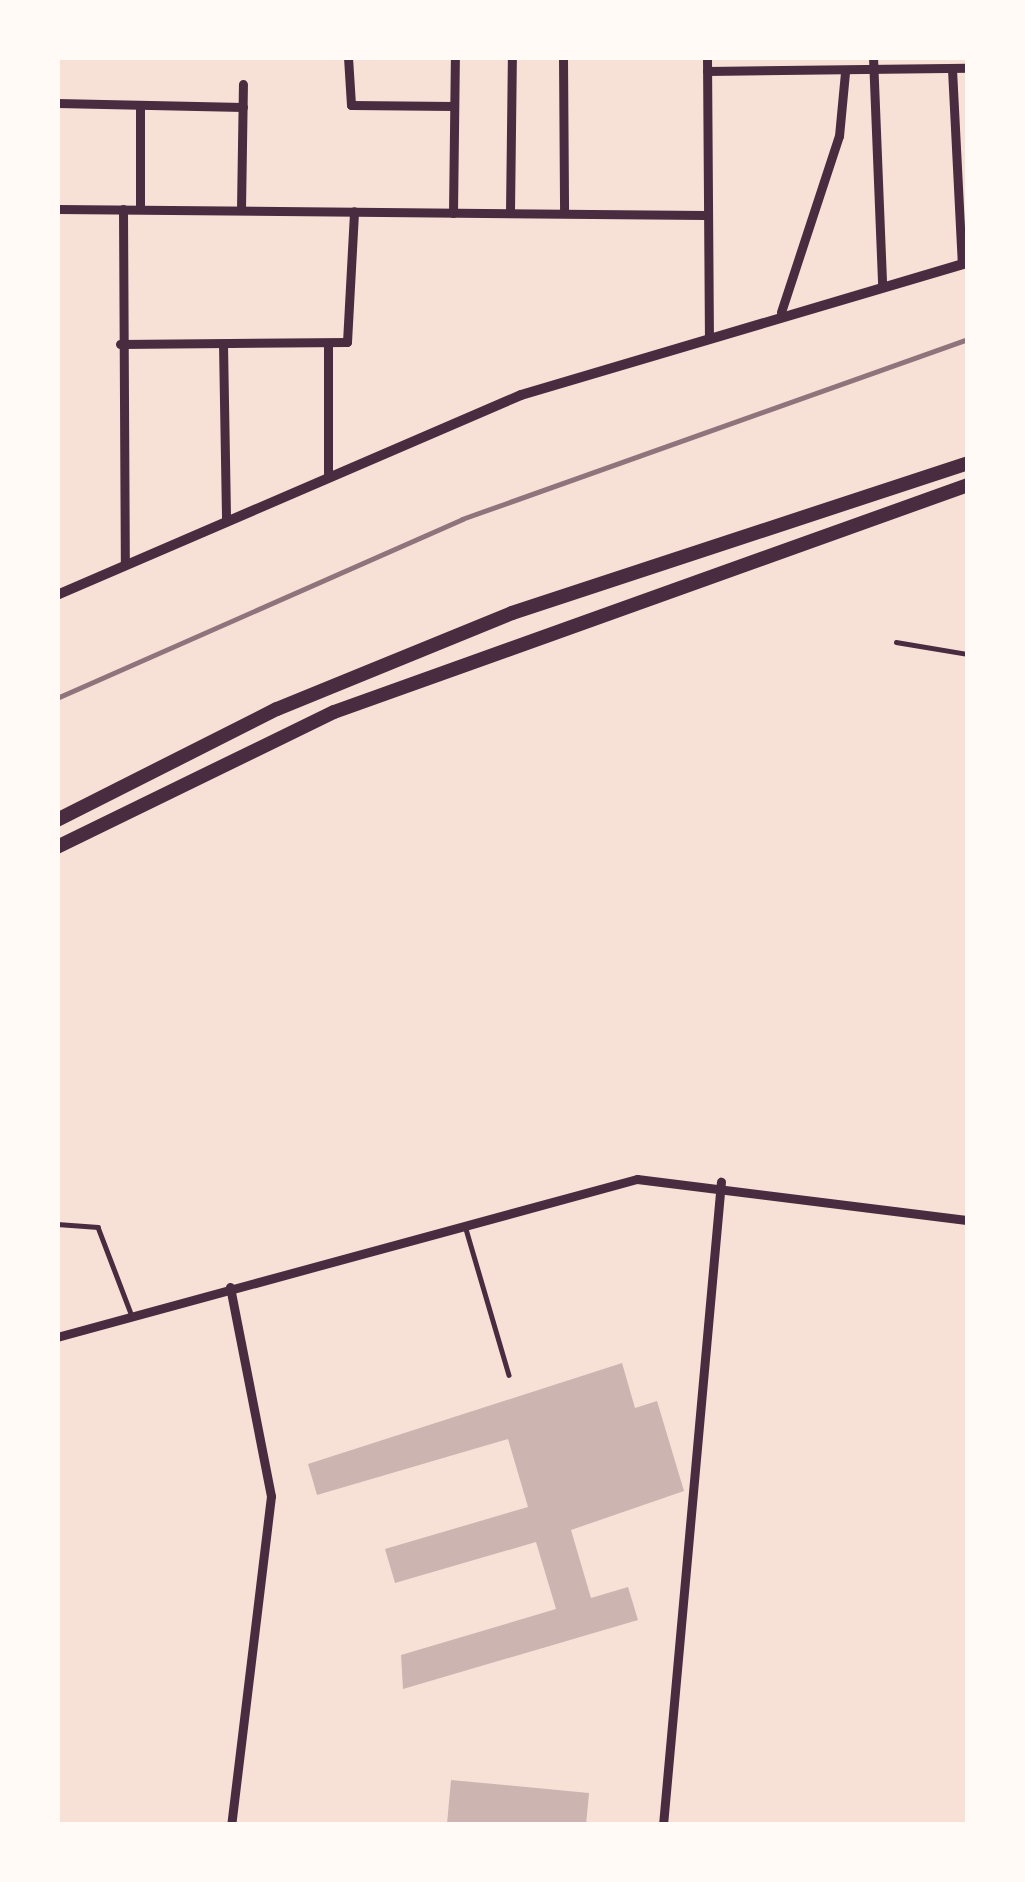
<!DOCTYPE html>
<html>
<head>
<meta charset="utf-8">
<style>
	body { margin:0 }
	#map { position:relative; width:1025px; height:1882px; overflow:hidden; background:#f7e1d7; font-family:Quicksand,sans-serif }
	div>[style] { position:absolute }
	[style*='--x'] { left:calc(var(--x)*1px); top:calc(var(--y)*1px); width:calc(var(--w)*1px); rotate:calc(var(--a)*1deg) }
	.building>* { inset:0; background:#ccb4b1 }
	.service>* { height:4.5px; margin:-2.25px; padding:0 2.25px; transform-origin:2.25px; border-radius:2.25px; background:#4a2c40 }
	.minor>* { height:9px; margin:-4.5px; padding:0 4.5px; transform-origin:4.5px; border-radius:4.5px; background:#4a2c40 }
	.tertiary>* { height:10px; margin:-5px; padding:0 5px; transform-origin:5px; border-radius:5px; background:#4a2c40 }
	.primary>* { height:14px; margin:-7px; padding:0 7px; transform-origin:7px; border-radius:7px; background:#4a2c40 }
	.rail>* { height:4.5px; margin:-2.25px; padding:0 2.25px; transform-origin:2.25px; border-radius:2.25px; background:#8f747c }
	span { translate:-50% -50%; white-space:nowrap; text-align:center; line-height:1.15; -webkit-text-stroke:12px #fffaf5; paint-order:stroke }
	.frame { position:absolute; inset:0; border:60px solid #fffaf5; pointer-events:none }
</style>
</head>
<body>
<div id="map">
	<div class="building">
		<i style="clip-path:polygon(622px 1363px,635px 1408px,657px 1401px,684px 1491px,571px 1530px,591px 1598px,628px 1587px,638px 1620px,403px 1689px,401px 1655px,556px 1609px,536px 1542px,395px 1583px,385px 1549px,528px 1507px,508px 1439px,317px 1495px,308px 1464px)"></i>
		<i style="clip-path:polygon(451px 1780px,589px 1793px,586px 1825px,447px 1824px)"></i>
	</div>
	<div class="service">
		<i style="--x:896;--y:642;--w:73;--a:9.5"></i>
		<i style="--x:57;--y:1224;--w:41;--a:4.2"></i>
		<i style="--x:98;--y:1227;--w:95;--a:69.1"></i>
		<i style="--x:466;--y:1229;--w:152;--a:73.6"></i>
	</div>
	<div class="minor">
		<i style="--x:348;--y:57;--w:48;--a:86.4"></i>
		<i style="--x:351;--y:105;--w:103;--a:0.6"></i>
		<i style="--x:563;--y:57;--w:155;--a:89.6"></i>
		<i style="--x:707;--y:57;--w:278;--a:89.6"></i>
		<i style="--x:873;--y:57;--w:228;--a:87.7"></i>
		<i style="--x:952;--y:69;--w:195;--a:87.1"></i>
		<i style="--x:707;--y:71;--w:261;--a:-0.7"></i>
		<i style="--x:57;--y:103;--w:186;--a:1.2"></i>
		<i style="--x:140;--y:105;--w:104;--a:90"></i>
		<i style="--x:57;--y:209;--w:648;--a:0.53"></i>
		<i style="--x:123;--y:209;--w:354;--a:89.7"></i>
		<i style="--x:241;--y:209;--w:125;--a:-89.1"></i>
		<i style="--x:510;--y:212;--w:155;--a:-89.3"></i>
		<i style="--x:453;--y:213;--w:156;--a:-89.3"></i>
		<i style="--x:781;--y:312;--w:185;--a:-71.8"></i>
		<i style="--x:839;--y:136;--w:64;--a:-84.6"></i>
		<i style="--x:328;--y:343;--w:132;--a:90"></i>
		<i style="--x:120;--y:344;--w:227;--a:-0.5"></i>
		<i style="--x:347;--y:342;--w:131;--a:-86.9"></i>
		<i style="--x:223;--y:344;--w:175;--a:89"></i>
		<i style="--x:230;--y:1287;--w:213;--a:78.9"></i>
		<i style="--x:271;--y:1496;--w:331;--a:96.9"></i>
		<i style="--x:57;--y:1337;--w:601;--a:-15.24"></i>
		<i style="--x:637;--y:1179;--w:334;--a:7.1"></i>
		<i style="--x:663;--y:1825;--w:646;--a:-84.85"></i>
	</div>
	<div class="tertiary">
		<i style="--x:57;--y:595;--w:505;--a:-23.32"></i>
		<i style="--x:521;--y:395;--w:466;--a:-16.5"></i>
	</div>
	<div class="primary">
		<i style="--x:57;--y:820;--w:246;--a:-26.8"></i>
		<i style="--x:277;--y:709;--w:254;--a:-22.2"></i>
		<i style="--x:512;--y:613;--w:480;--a:-18.2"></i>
		<i style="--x:57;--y:847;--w:308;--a:-26"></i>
		<i style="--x:334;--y:712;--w:673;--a:-19.7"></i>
	</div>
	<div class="rail">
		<i style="--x:57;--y:698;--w:443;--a:-23.8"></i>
		<i style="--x:462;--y:519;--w:537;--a:-19.58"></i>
	</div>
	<div class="frame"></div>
</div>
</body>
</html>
